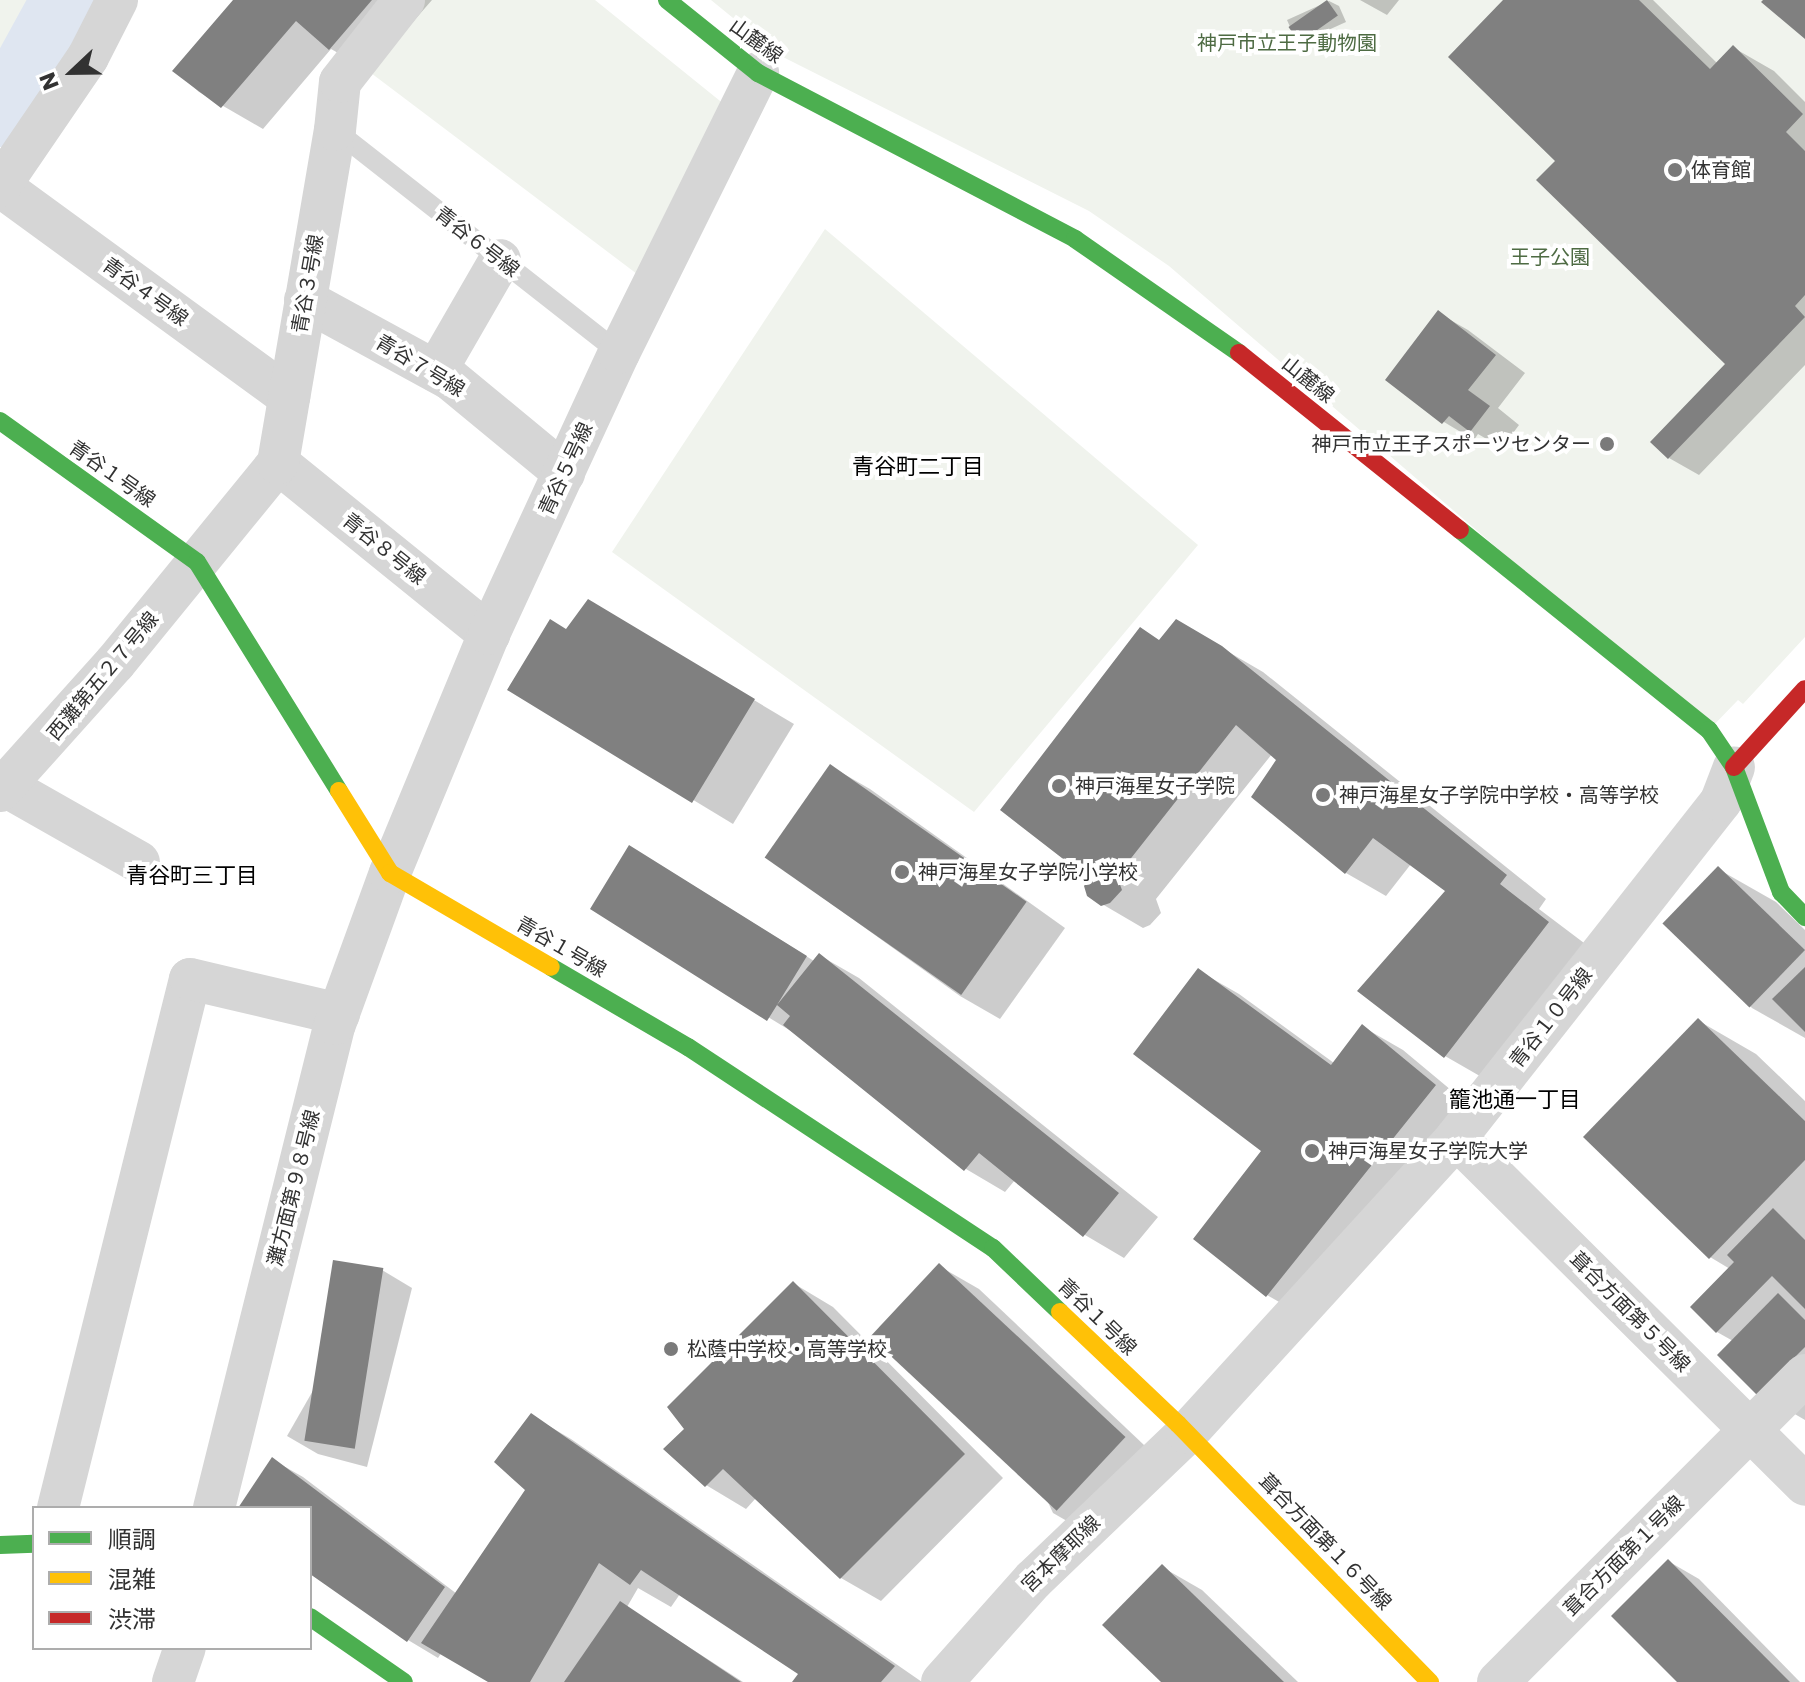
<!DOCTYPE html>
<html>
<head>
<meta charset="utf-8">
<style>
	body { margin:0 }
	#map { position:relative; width:1805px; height:1682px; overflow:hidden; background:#fff; font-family:Poppins,"Noto Sans JP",sans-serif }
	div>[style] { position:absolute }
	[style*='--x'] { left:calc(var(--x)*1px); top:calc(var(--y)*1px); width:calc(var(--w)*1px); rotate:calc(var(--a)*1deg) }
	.green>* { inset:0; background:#f0f3ed }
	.shadow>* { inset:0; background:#0003 }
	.river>* { height:64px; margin:-32px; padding:0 32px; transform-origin:32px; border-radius:32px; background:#dfe6f1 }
	.building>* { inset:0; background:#808080; transform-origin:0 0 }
	.lane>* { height:20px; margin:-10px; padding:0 10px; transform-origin:10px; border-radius:10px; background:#d6d6d6 }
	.street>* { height:42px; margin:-21px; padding:0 21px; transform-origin:21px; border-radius:21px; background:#d6d6d6 }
	.fast>* { height:18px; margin:-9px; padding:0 9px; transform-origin:9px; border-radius:9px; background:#4caf50 }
	.slow>* { height:18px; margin:-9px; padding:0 9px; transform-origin:9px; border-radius:9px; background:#ffc107 }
	.jam>* { height:18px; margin:-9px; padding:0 9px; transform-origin:9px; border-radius:9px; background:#c62828 }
	.dots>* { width:22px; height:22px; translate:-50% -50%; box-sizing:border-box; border:4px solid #fff; border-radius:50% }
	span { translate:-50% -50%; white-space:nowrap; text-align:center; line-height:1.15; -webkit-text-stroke:8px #fff; paint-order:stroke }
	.street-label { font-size:20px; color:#323232 }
	.park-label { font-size:20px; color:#4e6b43 }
	.poi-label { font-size:20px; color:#323232 }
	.left { translate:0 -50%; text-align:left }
	.right { translate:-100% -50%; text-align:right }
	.neighbourhood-label { font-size:22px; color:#000 }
	.legend { position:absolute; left:32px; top:1506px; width:280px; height:144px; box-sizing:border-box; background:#fff; border:2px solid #adadad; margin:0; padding:10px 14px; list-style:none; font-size:24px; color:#323232 }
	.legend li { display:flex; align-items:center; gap:16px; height:40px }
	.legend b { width:40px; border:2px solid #adadad }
	.north { position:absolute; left:32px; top:32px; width:80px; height:80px; -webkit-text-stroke:6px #fff; paint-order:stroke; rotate:248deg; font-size:22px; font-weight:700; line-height:32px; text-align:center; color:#323232 }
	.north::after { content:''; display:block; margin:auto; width:28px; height:36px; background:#323232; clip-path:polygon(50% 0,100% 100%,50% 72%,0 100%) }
</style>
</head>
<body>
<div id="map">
	<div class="green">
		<i style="clip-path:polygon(0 0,53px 0,0 96px)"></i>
		<i style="clip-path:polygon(422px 0,595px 0,730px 109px,641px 277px,367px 70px)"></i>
		<i style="clip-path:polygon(711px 0,1805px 0,1805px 637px,1743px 704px,1738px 700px,1709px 730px,1169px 266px,1089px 211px,777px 54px)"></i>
		<i style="clip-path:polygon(825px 229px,1198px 545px,974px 812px,612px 552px)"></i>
	</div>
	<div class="shadow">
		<i style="clip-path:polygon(236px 0,432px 0,370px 71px,331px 49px,263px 129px,199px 92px,175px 71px)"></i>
		<i style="clip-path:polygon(1360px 0,1399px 0,1387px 15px)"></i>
		<i style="clip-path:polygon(1505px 0,1653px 0,1718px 64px,1734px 48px,1774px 71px,1805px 102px,1805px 365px,1699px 475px,1669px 458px,1728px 364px,1557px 161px)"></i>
		<i style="clip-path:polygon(1329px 1px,1339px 6px,1346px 22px,1304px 41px,1294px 36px,1287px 20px)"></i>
		<i style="clip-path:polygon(1438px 313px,1468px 330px,1525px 373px,1498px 408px,1519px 425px,1502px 448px,1478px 434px,1474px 440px,1444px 422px)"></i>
		<i style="clip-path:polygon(1177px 622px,1263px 672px,1546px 899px,1539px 909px,1588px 946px,1485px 1079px,1445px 1056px,1360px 991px,1447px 891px,1411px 864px,1386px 896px,1346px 873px,1253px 796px,1279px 760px,1272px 754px,1156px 899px,1161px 913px,1150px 925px,1143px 928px,1102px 904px,1092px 879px,1161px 641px)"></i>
		<i style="clip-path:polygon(628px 625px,794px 724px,733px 824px,510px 689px,567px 631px)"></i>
		<i style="clip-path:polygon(830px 766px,870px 789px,1065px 928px,1000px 1019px,960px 996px,766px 857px)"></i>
		<i style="clip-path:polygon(660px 865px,814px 961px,819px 955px,859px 978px,1158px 1217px,1124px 1258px,1085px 1235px,1015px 1180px,1005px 1192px,966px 1169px,799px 1036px,592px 909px)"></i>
		<i style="clip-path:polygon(1718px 869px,1776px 902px,1805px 930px,1805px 1038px,1752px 1008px,1666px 924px)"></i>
		<i style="clip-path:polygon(1199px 971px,1239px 994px,1334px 1063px,1363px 1027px,1403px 1050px,1475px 1110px,1307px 1318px,1267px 1295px,1263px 1150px)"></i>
		<i style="clip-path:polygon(1699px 1021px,1756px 1054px,1805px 1101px,1805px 1420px,1759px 1393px,1733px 1341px,1717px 1332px,1730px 1269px,1710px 1257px)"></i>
		<i style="clip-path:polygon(939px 1266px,979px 1289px,1162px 1462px,1093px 1536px,1053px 1513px)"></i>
		<i style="clip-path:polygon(382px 1270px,412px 1288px,367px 1467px,318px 1454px,287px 1436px)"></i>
		<i style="clip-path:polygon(793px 1283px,833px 1307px,1003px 1478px,881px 1601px,841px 1578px,756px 1498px,746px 1509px,706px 1485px,686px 1429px)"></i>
		<i style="clip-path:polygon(532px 1416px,571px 1439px,922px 1682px,794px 1682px,801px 1673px,680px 1594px,671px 1607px,638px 1588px,627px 1607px,743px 1682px,492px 1682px,442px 1652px,438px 1658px,408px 1640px,310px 1572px,310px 1508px,241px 1508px,273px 1460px,303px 1477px,457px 1594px,528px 1490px)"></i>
		<i style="clip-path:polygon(1668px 1561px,1699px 1579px,1800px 1682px,1680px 1682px)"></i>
		<i style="clip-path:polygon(1162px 1567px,1202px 1590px,1298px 1682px,1164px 1682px)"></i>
	</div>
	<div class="river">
		<i style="--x:0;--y:115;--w:131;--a:-61.3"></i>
	</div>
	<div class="building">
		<i style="clip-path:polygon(233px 0,372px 0,329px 50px,296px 21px,221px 108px,172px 71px)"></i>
		<i style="left:1327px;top:0;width:19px;height:47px;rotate:55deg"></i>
		<i style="clip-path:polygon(1503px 0,1639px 0,1710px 69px,1733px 45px,1803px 114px,1786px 132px,1805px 151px,1805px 295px,1795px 306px,1805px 317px,1668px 459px,1650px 442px,1725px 364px,1536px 180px,1555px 161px,1448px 57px)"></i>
		<i style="clip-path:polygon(1763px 0,1805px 0,1805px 39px,1761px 2px)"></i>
		<i style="clip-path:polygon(1438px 310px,1496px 355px,1468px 390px,1490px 406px,1470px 432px,1449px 416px,1442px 424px,1385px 380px)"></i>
		<i style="clip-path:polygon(588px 599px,755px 699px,692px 803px,507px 690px,550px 619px,566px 629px)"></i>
		<i style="clip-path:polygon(1176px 619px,1222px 646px,1507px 875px,1500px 884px,1549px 922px,1444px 1058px,1357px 991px,1445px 891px,1373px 838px,1345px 874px,1251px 797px,1276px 760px,1236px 725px,1117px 876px,1122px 890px,1110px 903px,1101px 906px,1087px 896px,1084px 886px,1089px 879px,1000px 810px,1140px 627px,1159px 640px)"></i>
		<i style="left:830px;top:764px;width:240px;height:114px;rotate:35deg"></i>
		<i style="clip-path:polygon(629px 845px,807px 956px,777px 1005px,819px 953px,1119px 1193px,1083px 1237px,979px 1153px,964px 1171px,783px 1025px,790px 1016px,777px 1005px,767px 1021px,590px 909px)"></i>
		<i style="left:1718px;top:866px;width:121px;height:80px;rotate:44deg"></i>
		<i style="clip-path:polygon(1805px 967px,1805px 1032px,1772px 999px)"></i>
		<i style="clip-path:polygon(1198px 968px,1331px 1065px,1362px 1024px,1436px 1085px,1266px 1297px,1193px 1239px,1261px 1151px,1133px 1054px)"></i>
		<i style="clip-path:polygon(1698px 1018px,1805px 1121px,1805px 1160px,1709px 1259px,1583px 1137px)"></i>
		<i style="clip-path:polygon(1773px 1208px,1805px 1240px,1805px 1309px,1772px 1276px,1716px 1333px,1690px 1307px,1734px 1262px,1727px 1255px)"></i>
		<i style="left:333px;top:1260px;width:51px;height:183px;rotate:9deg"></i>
		<i style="left:939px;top:1263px;width:255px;height:101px;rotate:43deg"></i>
		<i style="clip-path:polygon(793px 1281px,965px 1454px,840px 1579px,723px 1469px,705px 1487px,663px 1449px,684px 1429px,667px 1407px)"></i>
		<i style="clip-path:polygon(1778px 1293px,1805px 1320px,1805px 1347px,1757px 1395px,1717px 1355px)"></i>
		<i style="clip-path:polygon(531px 1413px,895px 1666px,881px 1682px,792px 1682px,798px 1674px,641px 1570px,630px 1585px,599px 1563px,530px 1682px,488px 1682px,421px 1643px,525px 1490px,494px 1462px)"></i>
		<i style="clip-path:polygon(272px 1457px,445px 1587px,407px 1642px,310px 1574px,310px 1508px,238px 1508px)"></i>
		<i style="clip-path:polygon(1668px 1559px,1790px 1682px,1677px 1682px,1611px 1616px)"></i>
		<i style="clip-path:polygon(1162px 1564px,1284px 1682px,1161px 1682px,1102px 1625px)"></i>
		<i style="clip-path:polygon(620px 1601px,741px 1682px,564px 1682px)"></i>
	</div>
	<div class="lane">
		<i style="--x:335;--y:130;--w:361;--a:38.1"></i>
	</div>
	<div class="street">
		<i style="--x:0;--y:186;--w:358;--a:36.1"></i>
		<i style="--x:0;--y:186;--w:156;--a:-55.7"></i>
		<i style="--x:88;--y:57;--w:64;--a:-63"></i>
		<i style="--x:305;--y:300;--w:165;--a:28.6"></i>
		<i style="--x:450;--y:379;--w:148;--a:39.5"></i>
		<i style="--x:436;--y:371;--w:128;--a:-60"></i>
		<i style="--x:278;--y:463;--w:272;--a:39"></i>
		<i style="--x:5;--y:786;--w:154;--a:29.6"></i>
		<i style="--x:0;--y:791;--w:172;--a:-48.1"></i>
		<i style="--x:115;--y:663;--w:258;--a:-50.8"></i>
		<i style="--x:278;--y:463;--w:338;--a:-80.3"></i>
		<i style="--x:335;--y:130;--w:48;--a:-84.1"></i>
		<i style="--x:340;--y:82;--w:104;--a:-52"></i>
		<i style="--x:1456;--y:1138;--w:492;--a:44.8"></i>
		<i style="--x:58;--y:1508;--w:545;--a:-75.99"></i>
		<i style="--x:190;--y:979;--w:153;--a:13.2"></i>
		<i style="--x:214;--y:1508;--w:499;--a:-76"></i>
		<i style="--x:335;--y:1024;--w:161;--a:-70"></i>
		<i style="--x:390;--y:873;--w:259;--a:-67.5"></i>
		<i style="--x:489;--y:634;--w:310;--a:-65.2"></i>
		<i style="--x:619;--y:353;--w:313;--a:-63.6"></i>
		<i style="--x:173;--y:1682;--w:36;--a:-71"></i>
		<i style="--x:942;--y:1682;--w:137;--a:-48.3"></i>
		<i style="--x:1033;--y:1580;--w:213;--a:-43.7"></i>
		<i style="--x:1187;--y:1433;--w:399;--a:-47.6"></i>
		<i style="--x:1456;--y:1138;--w:429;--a:-51.8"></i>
		<i style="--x:1721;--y:801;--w:36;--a:-69"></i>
		<i style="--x:1498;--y:1682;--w:434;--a:-45"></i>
	</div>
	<div class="fast">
		<i style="--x:667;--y:0;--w:117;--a:38.7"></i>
		<i style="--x:758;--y:73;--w:358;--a:27.6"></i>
		<i style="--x:1075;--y:239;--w:200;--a:34.8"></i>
		<i style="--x:0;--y:421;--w:242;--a:35.6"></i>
		<i style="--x:197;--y:562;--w:269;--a:58.2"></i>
		<i style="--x:1460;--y:530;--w:319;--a:38.8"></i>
		<i style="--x:1709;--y:730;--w:45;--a:56"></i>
		<i style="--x:1734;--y:767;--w:134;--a:69.4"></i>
		<i style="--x:1781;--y:892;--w:35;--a:46"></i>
		<i style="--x:551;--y:967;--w:159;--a:30.3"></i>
		<i style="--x:688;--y:1047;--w:365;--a:33.4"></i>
		<i style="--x:993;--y:1248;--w:93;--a:43.7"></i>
		<i style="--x:0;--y:1545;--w:34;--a:-2"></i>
		<i style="--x:310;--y:1617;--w:114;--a:34.7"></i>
	</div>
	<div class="slow">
		<i style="--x:339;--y:791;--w:97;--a:58.1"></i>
		<i style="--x:390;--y:873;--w:186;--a:30.3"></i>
		<i style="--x:1060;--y:1312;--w:163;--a:43.5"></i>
		<i style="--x:1178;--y:1424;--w:361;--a:45.7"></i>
	</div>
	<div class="jam">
		<i style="--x:1239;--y:353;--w:283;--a:38.7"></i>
		<i style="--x:1734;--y:767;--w:105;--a:-47.7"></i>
	</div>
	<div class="dots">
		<i style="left:1675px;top:170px;background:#7a7a7a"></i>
		<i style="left:1607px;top:444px;background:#7a7a7a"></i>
		<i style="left:1059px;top:786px;background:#7a7a7a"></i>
		<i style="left:1323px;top:795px;background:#7a7a7a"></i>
		<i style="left:902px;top:872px;background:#7a7a7a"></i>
		<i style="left:1312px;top:1151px;background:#7a7a7a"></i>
		<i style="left:671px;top:1349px;background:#7a7a7a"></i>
	</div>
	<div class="street-label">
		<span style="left:756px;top:41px;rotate:36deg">山麓線</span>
		<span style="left:477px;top:242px;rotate:38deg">青谷６号線</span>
		<span style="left:308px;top:284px;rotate:-80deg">青谷３号線</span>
		<span style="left:145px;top:292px;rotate:36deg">青谷４号線</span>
		<span style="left:420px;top:366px;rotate:31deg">青谷７号線</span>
		<span style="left:1308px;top:380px;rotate:39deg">山麓線</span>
		<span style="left:566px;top:469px;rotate:-65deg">青谷５号線</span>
		<span style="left:112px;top:474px;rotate:35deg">青谷１号線</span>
		<span style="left:384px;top:549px;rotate:39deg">青谷８号線</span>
		<span style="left:103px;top:676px;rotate:-50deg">西灘第五２７号線</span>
		<span style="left:561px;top:947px;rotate:30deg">青谷１号線</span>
		<span style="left:1551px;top:1018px;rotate:-52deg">青谷１０号線</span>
		<span style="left:294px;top:1188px;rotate:-76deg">灘方面第９８号線</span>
		<span style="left:1630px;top:1312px;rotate:45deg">葺合方面第５号線</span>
		<span style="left:1097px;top:1317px;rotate:44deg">青谷１号線</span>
		<span style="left:1325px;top:1542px;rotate:46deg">葺合方面第１６号線</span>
		<span style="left:1061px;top:1554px;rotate:-44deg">宮本摩耶線</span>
		<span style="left:1624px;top:1556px;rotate:-45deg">葺合方面第１号線</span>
	</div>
	<div class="park-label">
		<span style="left:1287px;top:43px">神戸市立王子動物園</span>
		<span style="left:1550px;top:257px">王子公園</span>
	</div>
	<div class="poi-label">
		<span class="left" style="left:1691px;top:170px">体育館</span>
		<span class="right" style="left:1591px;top:444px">神戸市立王子スポーツセンター</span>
		<span class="left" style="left:1075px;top:786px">神戸海星女子学院</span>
		<span class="left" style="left:1339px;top:795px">神戸海星女子学院中学校・高等学校</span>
		<span class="left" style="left:918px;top:872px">神戸海星女子学院小学校</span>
		<span class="left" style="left:1328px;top:1151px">神戸海星女子学院大学</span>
		<span class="left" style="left:687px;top:1349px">松蔭中学校・高等学校</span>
	</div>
	<div class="neighbourhood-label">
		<span style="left:918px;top:467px">青谷町二丁目</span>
		<span style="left:192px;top:876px">青谷町三丁目</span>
		<span style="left:1515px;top:1100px">籠池通一丁目</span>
	</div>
	<ul class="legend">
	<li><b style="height:10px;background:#4caf50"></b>順調</li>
	<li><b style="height:10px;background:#ffc107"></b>混雑</li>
	<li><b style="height:10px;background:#c62828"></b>渋滞</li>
	</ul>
	<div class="north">N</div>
</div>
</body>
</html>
